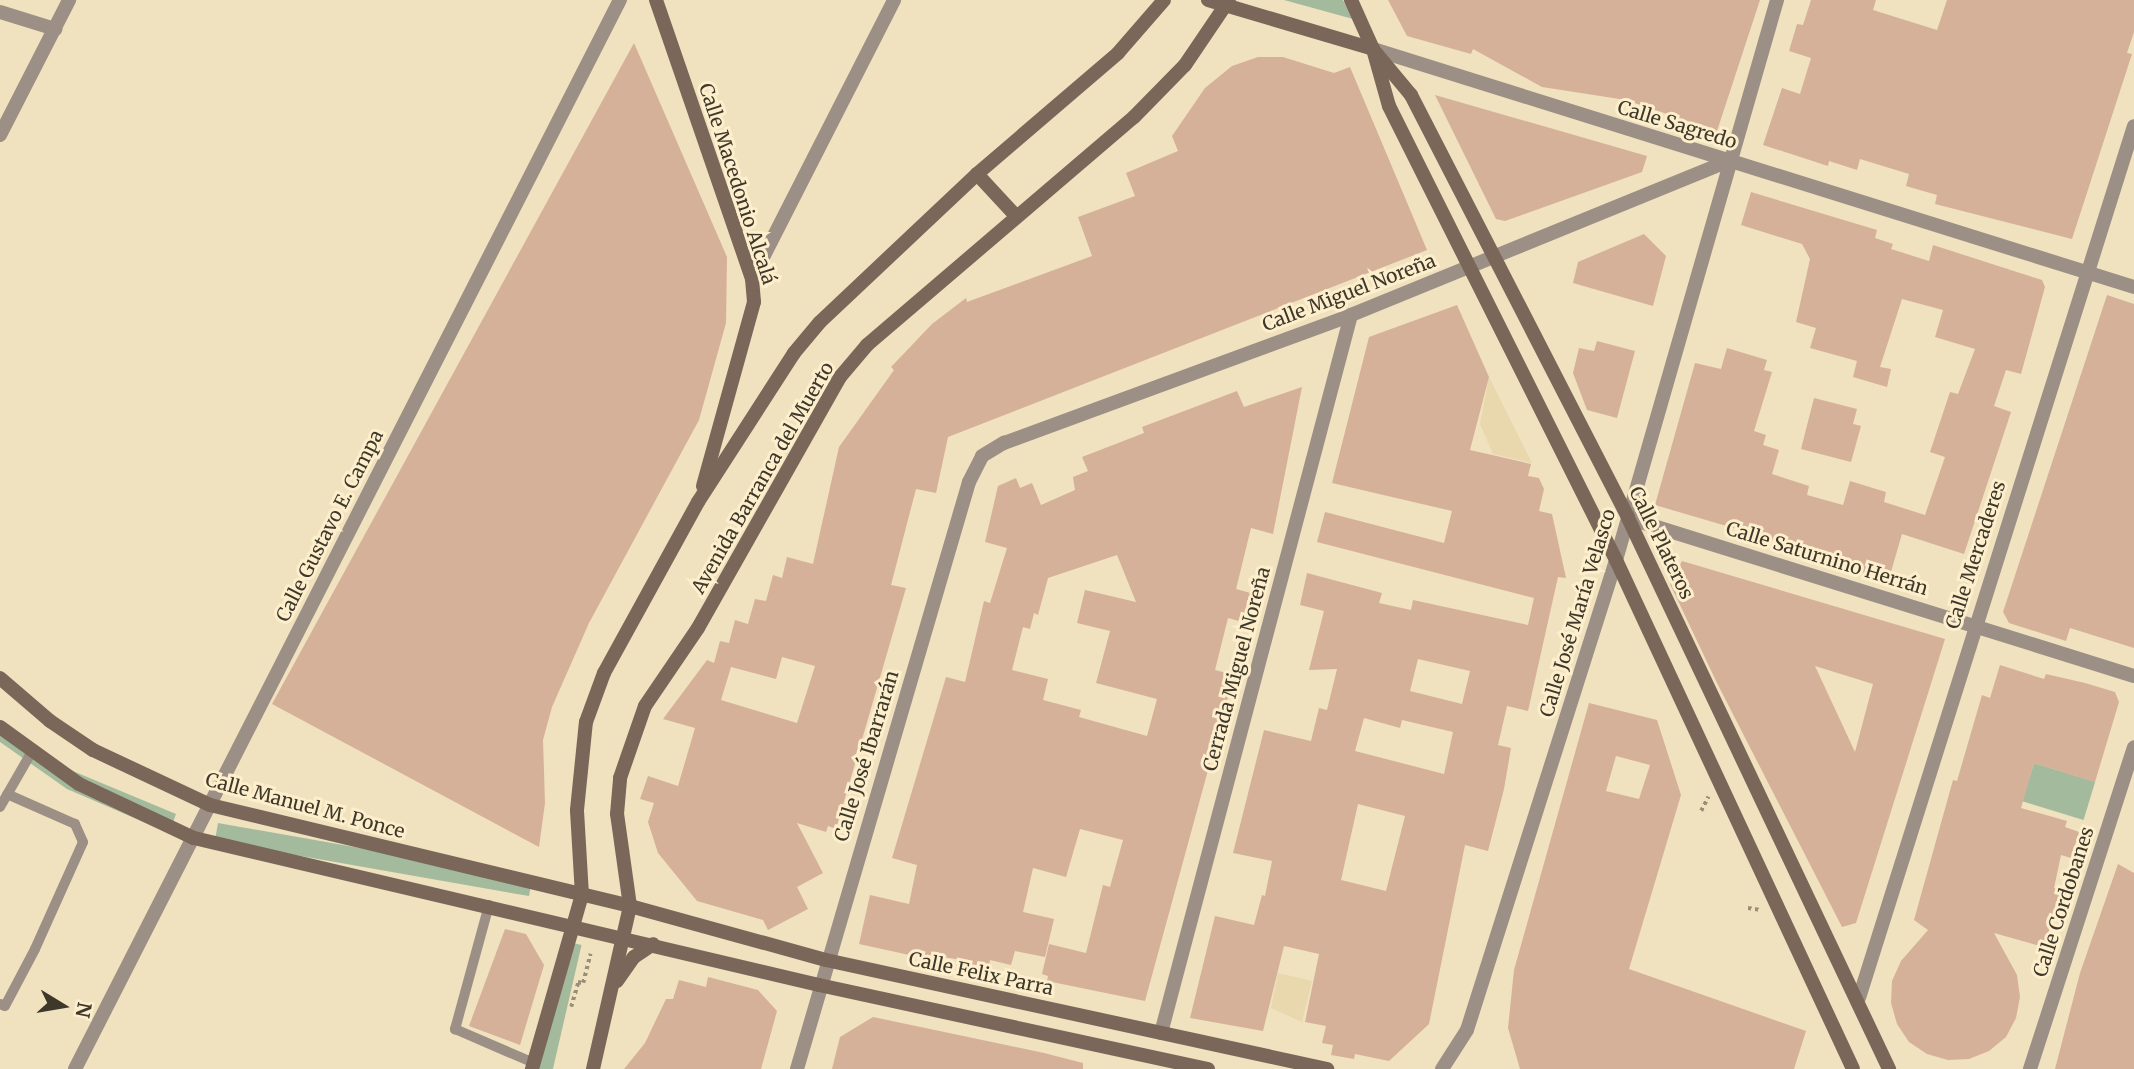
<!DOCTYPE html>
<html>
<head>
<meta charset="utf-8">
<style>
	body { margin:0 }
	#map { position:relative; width:2134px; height:1069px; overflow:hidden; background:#f0e1bf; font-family:Merriweather,serif }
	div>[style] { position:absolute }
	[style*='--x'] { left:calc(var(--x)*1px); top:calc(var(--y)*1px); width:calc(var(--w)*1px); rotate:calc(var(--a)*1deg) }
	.built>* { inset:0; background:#e9d7ae }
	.green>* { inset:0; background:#a3bb9c; transform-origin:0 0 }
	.building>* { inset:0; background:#d6b199 }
	.path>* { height:3.5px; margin-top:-1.75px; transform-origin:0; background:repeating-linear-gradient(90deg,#998e77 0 3.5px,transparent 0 7px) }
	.lane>* { height:10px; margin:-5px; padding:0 5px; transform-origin:5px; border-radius:5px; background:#9c8f85 }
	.street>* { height:14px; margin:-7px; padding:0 7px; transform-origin:7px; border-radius:7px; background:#9c8f85 }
	.secondary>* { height:14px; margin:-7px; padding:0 7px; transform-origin:7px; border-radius:7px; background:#7a6759 }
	span { translate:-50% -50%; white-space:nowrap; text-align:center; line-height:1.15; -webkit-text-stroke:6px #fdeecc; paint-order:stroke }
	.street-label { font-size:19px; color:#3e382b }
	.north { position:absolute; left:28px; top:971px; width:70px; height:70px; -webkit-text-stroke:5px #fdeecc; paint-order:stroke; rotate:101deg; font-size:19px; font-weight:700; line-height:28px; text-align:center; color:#3e382b }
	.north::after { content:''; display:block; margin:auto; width:24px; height:32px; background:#3e382b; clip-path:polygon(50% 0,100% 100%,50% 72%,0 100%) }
</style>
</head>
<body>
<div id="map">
	<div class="built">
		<i style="clip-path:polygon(1489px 377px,1532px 463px,1493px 454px,1480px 424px)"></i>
		<i style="clip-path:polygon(1278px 973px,1312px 981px,1302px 1022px,1271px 1008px)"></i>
	</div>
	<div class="green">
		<i style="clip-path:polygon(1284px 0,1343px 0,1353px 19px)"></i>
		<i style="clip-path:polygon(0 723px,68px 769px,176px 814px,169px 833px,67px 789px,0 742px)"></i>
		<i style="left:2034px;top:763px;width:64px;height:40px;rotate:17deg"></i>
		<i style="left:218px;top:823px;width:319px;height:18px;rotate:10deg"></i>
		<i style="left:564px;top:941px;width:18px;height:132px;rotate:13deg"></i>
	</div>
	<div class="building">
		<i style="clip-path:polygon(1388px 0,1760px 0,1717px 131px,1626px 100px,1542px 87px,1473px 49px,1471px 54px,1407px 36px)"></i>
		<i style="clip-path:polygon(1811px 0,1876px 0,1873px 10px,1937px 30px,1947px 0,2134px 0,2134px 32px,2127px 53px,2132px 54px,2072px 239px,1935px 204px,1937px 195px,1906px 186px,1909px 174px,1860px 159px,1857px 170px,1829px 161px,1828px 166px,1763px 145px,1782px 88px,1800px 94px,1811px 58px,1789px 51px,1797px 24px,1803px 25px)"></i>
		<i style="clip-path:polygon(634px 43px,727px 257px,726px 323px,699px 420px,589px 623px,552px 707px,543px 740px,545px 803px,539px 847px,272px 704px)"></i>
		<i style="clip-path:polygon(evenodd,1258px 57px,1283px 57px,1334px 73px,1350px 67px,1427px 250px,948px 437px,936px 493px,916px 489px,891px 585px,906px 588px,836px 829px,828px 826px,826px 832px,797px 823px,823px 873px,797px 887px,808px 909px,768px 930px,763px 920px,697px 901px,658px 853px,648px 822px,654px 803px,640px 799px,648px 776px,678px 786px,695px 728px,663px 719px,707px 660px,714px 663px,720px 641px,729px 643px,735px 620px,748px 624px,755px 599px,766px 601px,773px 575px,782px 578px,787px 557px,813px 564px,839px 447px,894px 370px,891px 367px,932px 324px,966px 298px,967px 302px,1092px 256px,1078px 217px,1135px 196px,1126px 173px,1178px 151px,1172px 136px,1205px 88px,1232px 66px,1258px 57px,782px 657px,815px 666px,797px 723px,721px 700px,731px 667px,776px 679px,782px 657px)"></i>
		<i style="clip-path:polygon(1435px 95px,1647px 156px,1642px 172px,1505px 221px,1496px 219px)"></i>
		<i style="clip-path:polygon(1751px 192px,1877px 230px,1875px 238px,1893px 244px,1891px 249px,1929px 261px,1933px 245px,2042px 280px,2045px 287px,2021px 374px,2006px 370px,1994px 406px,2011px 412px,1964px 554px,1902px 534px,1888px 582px,1826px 564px,1828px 556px,1655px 505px,1695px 363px,1721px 369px,1727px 348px,1767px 360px,1764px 370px,1772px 372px,1754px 431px,1766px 435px,1763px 445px,1779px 450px,1772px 474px,1809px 486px,1807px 495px,1843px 505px,1850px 481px,1886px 492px,1884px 502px,1925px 515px,1945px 457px,1930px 452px,1950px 392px,1958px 394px,1975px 349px,1935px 337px,1943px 310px,1902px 299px,1880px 367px,1891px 369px,1887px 387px,1853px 377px,1857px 361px,1810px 348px,1816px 328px,1796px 322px,1810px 259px,1802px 244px,1741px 225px)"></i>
		<i style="clip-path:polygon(1644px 234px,1666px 256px,1653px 306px,1573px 283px,1578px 262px)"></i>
		<i style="clip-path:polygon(2107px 295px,2134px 304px,2134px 648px,2070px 628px,2066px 641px,2009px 623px,2003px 612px)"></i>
		<i style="clip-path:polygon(evenodd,1457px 305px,1489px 377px,1470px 450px,1531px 464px,1528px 476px,1539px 478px,1544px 489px,1539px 511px,1552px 514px,1566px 578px,1558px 577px,1528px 711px,1507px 706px,1498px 745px,1511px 748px,1504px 789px,1488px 851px,1465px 845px,1429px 1024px,1389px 1061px,1355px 1054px,1354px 1059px,1331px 1055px,1333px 1045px,1322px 1043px,1326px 1026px,1305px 1022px,1319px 954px,1284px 946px,1263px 1031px,1190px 1018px,1215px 916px,1254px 925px,1262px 895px,1265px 896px,1272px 861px,1233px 853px,1264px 730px,1311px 741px,1319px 708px,1327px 710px,1337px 669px,1309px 670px,1324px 611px,1300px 605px,1307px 573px,1382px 593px,1379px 603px,1411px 610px,1413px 600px,1528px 625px,1534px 598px,1317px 542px,1325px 512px,1444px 543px,1452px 511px,1332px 483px,1369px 337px,1457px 305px,1418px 659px,1470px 671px,1462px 704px,1410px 691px,1418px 659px,1457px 305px,1364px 718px,1400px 728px,1402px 720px,1453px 732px,1444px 774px,1355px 751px,1364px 718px,1457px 305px,1358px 804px,1405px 816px,1386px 891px,1341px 880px,1358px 804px)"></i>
		<i style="clip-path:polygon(1597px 341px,1635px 351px,1617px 418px,1587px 410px,1573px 373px,1579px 348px,1594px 351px)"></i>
		<i style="clip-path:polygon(evenodd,1302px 387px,1273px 534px,1251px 528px,1236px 589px,1254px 594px,1246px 623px,1228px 618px,1215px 670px,1234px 675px,1145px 1001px,1047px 981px,1048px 976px,1042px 974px,1049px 944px,1086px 953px,1103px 885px,1110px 887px,1123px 840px,1080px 829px,1066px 877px,1033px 868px,1023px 912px,1054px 919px,1045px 957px,1015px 951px,1011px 965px,990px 960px,988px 970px,971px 967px,972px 962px,938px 956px,937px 961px,859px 944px,870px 895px,909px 904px,917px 865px,892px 858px,946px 677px,965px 682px,984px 601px,990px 603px,1007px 548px,985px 542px,998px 486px,1016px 478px,1020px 488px,1032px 483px,1041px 505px,1075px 490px,1073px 477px,1088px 471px,1082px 457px,1144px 433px,1142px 427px,1237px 391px,1244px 407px,1302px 387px,1117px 555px,1136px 602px,1085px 590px,1077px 623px,1110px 631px,1096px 683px,1157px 699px,1147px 736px,1079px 717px,1081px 710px,1043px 700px,1048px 679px,1012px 670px,1023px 627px,1030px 629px,1034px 613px,1038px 615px,1048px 578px,1117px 555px)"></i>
		<i style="clip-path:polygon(1814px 398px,1857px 409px,1853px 424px,1861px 426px,1851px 462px,1801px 449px)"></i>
		<i style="clip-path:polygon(evenodd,1682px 561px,1945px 639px,1856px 923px,1842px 927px,1717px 683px,1670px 584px,1682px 561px,1815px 666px,1873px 684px,1855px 752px,1815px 666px)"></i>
		<i style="clip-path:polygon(2000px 665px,2044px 679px,2046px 674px,2085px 683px,2115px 692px,2119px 702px,2095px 782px,2034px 763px,2021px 808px,2067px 821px,2065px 827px,2079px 832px,2071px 858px,2061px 855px,2054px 888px,2061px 890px,2044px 947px,1994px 933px,2017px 975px,2020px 997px,2016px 1018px,2006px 1037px,1989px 1051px,1969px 1059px,1948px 1060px,1927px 1054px,1909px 1042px,1897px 1024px,1891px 1003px,1892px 981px,1901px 961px,1928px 930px,1914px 920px,1953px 780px,1957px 781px,1982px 695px,1990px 698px)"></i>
		<i style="clip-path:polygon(evenodd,1589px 703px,1657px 720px,1681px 795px,1629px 969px,1806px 1031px,1794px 1069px,1520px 1069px,1508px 1028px,1514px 970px,1589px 703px,1616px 756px,1650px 765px,1639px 799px,1606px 791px,1616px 756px)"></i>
		<i style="clip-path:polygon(2118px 864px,2134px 873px,2134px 1069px,2055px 1069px,2080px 973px)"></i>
		<i style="clip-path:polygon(505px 929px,526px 934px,544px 965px,520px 1045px,469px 1026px)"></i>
		<i style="clip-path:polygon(708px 977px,758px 990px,777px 1011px,761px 1069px,624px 1069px,645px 1043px,666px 999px,673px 999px,679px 980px,706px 987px)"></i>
		<i style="clip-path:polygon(873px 1017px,1044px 1053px,1083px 1063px,1083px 1069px,832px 1069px,840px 1037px)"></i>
	</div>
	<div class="path">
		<i style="--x:1701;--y:811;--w:16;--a:-63"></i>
		<i style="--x:1748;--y:908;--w:12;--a:9"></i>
		<i style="--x:571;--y:1007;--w:26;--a:-74"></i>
		<i style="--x:578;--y:982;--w:5;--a:11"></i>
		<i style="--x:583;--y:983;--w:30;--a:-76"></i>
	</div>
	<div class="lane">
		<i style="--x:0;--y:807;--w:62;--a:-60.1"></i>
		<i style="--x:489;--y:905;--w:129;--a:105.3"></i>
		<i style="--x:455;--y:1029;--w:86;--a:23.3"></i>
		<i style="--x:0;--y:1004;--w:5;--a:22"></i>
		<i style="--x:5;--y:1006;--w:64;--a:-62.2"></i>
		<i style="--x:35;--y:949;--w:117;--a:-65.8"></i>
		<i style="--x:83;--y:842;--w:20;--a:-114"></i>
		<i style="--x:75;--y:824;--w:74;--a:-156.2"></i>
	</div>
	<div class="street">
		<i style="--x:0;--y:12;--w:58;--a:17.2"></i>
		<i style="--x:1373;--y:49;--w:797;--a:17.37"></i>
		<i style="--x:0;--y:135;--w:152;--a:-62.9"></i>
		<i style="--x:752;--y:279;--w:313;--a:-63"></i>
		<i style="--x:1628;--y:518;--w:530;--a:17.34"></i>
		<i style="--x:1859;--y:998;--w:914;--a:-72.5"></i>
		<i style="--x:1161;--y:1033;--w:743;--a:-75.18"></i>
		<i style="--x:75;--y:1069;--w:1200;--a:-62.99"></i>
		<i style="--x:797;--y:1069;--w:612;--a:-73.67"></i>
		<i style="--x:969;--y:482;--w:29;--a:-63"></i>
		<i style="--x:982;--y:456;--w:26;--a:-31"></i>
		<i style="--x:1004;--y:443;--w:370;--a:-20.2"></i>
		<i style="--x:1351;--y:315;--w:407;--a:-22.2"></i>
		<i style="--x:1442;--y:1069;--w:46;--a:-57.3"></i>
		<i style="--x:1467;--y:1030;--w:493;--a:-72.4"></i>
		<i style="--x:1616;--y:560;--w:583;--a:-73.96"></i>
		<i style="--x:2030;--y:1069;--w:338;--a:-72.1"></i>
	</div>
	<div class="secondary">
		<i style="--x:656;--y:0;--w:295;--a:71"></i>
		<i style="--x:752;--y:279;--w:23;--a:85"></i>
		<i style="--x:754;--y:302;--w:191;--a:105.5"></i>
		<i style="--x:1208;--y:0;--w:172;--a:16.5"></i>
		<i style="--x:1351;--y:0;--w:54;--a:65.8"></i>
		<i style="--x:1373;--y:49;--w:59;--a:74.3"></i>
		<i style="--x:1389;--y:106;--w:508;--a:63.43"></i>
		<i style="--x:1616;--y:560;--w:561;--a:65.03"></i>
		<i style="--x:1376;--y:53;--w:55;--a:50.2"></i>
		<i style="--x:1411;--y:95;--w:475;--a:62.8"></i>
		<i style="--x:1628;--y:518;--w:610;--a:64.65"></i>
		<i style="--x:977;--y:174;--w:56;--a:47.2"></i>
		<i style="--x:0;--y:678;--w:66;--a:40.7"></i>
		<i style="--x:50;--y:721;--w:52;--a:34"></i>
		<i style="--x:93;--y:750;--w:129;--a:25.2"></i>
		<i style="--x:210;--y:805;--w:432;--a:13.5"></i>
		<i style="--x:630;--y:906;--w:203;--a:15.4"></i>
		<i style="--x:826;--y:960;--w:513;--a:12.27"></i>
		<i style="--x:0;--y:727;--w:97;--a:35.8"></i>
		<i style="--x:79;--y:784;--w:127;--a:25.2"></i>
		<i style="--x:194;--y:838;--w:642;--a:13.24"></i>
		<i style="--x:819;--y:985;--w:398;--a:12.2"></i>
		<i style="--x:617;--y:981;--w:29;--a:-55"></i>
		<i style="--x:634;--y:957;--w:23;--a:-34"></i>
		<i style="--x:532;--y:1069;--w:181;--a:-74"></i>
		<i style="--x:582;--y:895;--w:85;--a:-93.4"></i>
		<i style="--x:577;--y:810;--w:88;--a:-84.2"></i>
		<i style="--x:586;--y:722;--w:52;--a:-69.8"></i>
		<i style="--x:604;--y:673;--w:195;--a:-61.2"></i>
		<i style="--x:698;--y:502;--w:177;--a:-57.2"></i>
		<i style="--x:794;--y:353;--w:40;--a:-50"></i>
		<i style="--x:820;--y:322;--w:216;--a:-43.3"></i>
		<i style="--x:977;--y:174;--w:186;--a:-40.6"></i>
		<i style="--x:1118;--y:53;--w:70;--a:-49"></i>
		<i style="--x:593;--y:1069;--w:167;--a:-77.2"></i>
		<i style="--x:630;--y:906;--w:93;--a:-98"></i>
		<i style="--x:617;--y:814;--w:36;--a:-85"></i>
		<i style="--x:620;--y:778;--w:76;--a:-70.9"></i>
		<i style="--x:645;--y:706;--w:94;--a:-55.8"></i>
		<i style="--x:698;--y:628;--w:288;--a:-60.5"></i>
		<i style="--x:840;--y:377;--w:42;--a:-49.8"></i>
		<i style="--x:867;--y:345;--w:351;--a:-40.5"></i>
		<i style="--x:1134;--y:117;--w:73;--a:-45.6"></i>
		<i style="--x:1185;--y:65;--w:78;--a:-55.9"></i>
	</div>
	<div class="street-label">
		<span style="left:1677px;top:125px;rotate:17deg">Calle Sagredo</span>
		<span style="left:737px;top:184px;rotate:72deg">Calle Macedonio Alcalá</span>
		<span style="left:1349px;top:293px;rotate:-21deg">Calle Miguel Noreña</span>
		<span style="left:763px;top:478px;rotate:-60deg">Avenida Barranca del Muerto</span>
		<span style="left:330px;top:526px;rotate:-63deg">Calle Gustavo E. Campa</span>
		<span style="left:1661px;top:543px;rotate:64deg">Calle Plateros</span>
		<span style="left:1976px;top:555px;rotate:-72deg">Calle Mercaderes</span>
		<span style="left:1827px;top:559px;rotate:17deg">Calle Saturnino Herrán</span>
		<span style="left:1578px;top:613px;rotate:-73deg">Calle José María Velasco</span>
		<span style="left:1237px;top:669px;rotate:-75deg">Cerrada Miguel Noreña</span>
		<span style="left:867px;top:756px;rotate:-73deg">Calle José Ibarrarán</span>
		<span style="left:305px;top:806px;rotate:15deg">Calle Manuel M. Ponce</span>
		<span style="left:2064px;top:902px;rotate:-72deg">Calle Cordobanes</span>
		<span style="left:981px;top:974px;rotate:12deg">Calle Felix Parra</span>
	</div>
	<div class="north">N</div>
</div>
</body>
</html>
